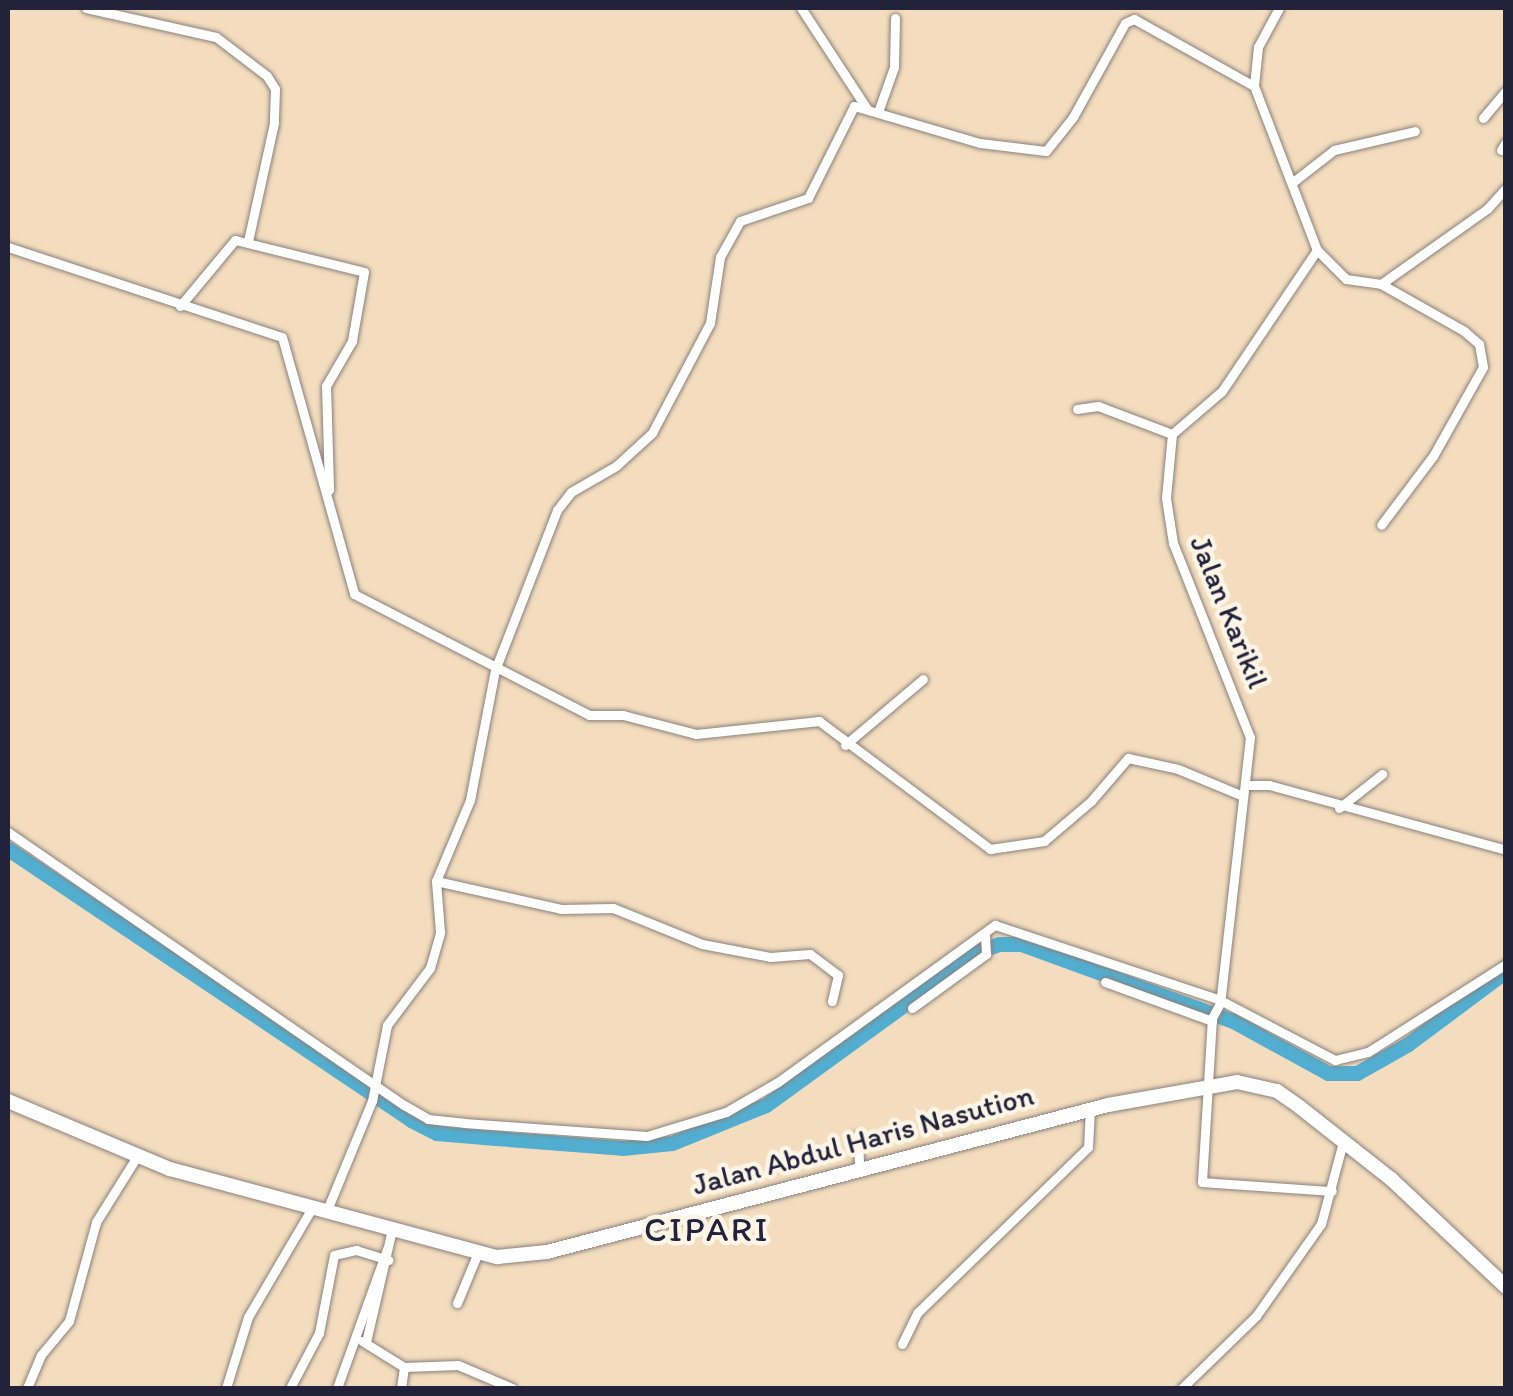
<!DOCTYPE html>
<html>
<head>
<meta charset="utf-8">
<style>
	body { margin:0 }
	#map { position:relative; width:1513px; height:1396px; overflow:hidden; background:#f4ddbe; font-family:Itim,sans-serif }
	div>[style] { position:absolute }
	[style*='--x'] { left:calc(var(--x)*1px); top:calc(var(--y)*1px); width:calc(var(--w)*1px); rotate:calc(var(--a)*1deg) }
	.river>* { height:15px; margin:-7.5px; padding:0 7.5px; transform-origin:7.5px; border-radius:7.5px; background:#52aed0 }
	.roads { filter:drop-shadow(0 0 2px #8b807c) drop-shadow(0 0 2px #8b807c) }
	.minor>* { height:9px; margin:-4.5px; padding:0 4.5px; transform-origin:4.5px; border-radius:4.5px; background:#fff }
	.primary>* { height:14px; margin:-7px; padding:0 7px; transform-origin:7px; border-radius:7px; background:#fff }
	span { translate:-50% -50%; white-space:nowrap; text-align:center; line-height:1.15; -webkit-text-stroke:9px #fcf5e5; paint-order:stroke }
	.street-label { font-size:30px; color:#22223b }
	.quarter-label { font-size:35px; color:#22223b; letter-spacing:2.5px }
	.frame { position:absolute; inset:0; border:10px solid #22223b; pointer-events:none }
</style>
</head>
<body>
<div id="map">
	<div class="river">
		<i style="--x:8;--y:849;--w:486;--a:33.9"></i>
		<i style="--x:411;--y:1120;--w:28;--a:27"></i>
		<i style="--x:436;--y:1133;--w:60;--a:4.8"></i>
		<i style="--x:496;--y:1138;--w:126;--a:4.5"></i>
		<i style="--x:622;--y:1148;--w:50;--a:-5.7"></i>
		<i style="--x:672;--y:1143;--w:101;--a:-22"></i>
		<i style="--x:766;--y:1105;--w:262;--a:-36"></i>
		<i style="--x:978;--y:951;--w:22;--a:-18"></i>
		<i style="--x:999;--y:944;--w:22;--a:0"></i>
		<i style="--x:1021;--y:944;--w:226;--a:20"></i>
		<i style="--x:1233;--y:1021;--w:108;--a:28.7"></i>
		<i style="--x:1328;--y:1073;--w:29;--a:0"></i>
		<i style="--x:1357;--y:1073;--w:59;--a:-29.6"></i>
		<i style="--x:1408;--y:1044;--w:122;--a:-36.7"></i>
	</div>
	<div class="roads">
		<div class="minor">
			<i style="--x:86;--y:8;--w:133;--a:12.6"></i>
			<i style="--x:216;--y:37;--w:64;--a:37.4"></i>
			<i style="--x:267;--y:76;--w:15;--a:58"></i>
			<i style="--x:275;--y:89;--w:34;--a:92"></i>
			<i style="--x:274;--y:123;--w:121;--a:102.4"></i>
			<i style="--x:801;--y:8;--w:121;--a:56.8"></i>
			<i style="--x:1279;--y:8;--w:44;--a:118.3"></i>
			<i style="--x:1258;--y:47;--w:39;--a:96"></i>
			<i style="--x:1254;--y:86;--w:176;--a:69"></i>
			<i style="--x:1317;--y:250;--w:170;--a:124"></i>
			<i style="--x:1222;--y:391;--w:66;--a:139.3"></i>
			<i style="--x:1172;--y:434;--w:64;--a:95.4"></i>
			<i style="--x:1166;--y:498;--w:46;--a:81.2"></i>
			<i style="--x:1173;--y:543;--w:209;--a:68.4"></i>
			<i style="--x:1250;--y:737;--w:268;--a:96.4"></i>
			<i style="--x:1220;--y:1003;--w:17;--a:118"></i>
			<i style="--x:1212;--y:1018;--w:164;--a:93.5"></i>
			<i style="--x:1202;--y:1182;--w:130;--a:4"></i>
			<i style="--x:878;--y:112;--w:48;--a:-70.4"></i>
			<i style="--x:894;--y:67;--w:49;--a:-88.8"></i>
			<i style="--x:1483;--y:118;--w:35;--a:-50"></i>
			<i style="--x:1501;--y:150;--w:9;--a:-58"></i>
			<i style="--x:1293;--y:182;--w:52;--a:-38"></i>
			<i style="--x:1334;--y:150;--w:83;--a:-13.2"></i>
			<i style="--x:8;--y:247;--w:288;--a:18.2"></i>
			<i style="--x:282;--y:337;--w:267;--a:74.3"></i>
			<i style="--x:354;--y:594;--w:264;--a:27.2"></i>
			<i style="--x:589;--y:715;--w:34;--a:0"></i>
			<i style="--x:623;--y:715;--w:75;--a:14.6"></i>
			<i style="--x:696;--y:734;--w:124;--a:-6"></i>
			<i style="--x:819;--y:721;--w:214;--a:36.8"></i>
			<i style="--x:990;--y:849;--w:55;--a:-8.4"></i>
			<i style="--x:1044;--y:841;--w:62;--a:-40.4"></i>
			<i style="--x:1091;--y:801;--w:57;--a:-49.3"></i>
			<i style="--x:1128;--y:758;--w:51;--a:12.4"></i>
			<i style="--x:1178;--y:769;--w:70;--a:22.6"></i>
			<i style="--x:1317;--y:250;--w:41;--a:45"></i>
			<i style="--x:1346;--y:279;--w:35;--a:8"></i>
			<i style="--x:1381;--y:284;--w:130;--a:-35.3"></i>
			<i style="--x:1487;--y:209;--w:28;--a:-48"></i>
			<i style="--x:1381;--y:284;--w:95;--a:29.5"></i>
			<i style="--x:1464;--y:331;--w:20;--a:41"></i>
			<i style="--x:1479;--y:344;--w:23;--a:80"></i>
			<i style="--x:1483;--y:367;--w:102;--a:119.3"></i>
			<i style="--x:1433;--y:456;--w:86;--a:127"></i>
			<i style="--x:180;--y:306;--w:86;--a:-50.2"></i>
			<i style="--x:235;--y:240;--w:133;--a:13.9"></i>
			<i style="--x:364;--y:272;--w:70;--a:99.9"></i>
			<i style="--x:352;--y:341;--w:52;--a:120"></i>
			<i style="--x:326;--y:386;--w:104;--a:88.3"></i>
			<i style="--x:1077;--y:409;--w:21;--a:-8"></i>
			<i style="--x:1098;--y:406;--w:79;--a:20.7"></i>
			<i style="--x:845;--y:745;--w:102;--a:-40.2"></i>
			<i style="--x:1246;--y:785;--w:23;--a:0"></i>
			<i style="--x:1269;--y:785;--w:246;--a:15.3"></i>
			<i style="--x:1339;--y:808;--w:55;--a:-38.3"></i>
			<i style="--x:8;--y:832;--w:481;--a:34.6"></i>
			<i style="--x:404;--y:1105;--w:28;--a:30"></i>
			<i style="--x:428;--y:1119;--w:36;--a:6"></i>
			<i style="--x:464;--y:1123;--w:183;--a:4.1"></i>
			<i style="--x:647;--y:1136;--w:83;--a:-16.9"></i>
			<i style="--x:726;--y:1112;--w:60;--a:-30"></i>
			<i style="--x:778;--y:1082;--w:268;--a:-35.9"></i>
			<i style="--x:995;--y:925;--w:237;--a:18.4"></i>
			<i style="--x:1220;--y:1000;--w:130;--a:27.6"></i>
			<i style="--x:1335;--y:1060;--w:34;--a:-14"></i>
			<i style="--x:1368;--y:1052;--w:164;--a:-32.5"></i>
			<i style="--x:436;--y:881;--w:128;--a:12.6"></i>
			<i style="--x:561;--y:909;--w:52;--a:-1.1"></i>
			<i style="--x:613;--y:908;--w:96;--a:22"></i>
			<i style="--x:702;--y:944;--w:69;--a:10.8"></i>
			<i style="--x:770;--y:957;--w:40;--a:-4.3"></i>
			<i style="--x:810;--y:954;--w:35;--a:37"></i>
			<i style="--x:838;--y:975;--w:27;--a:103"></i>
			<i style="--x:1105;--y:982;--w:114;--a:20"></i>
			<i style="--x:912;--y:1008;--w:92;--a:-36.1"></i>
			<i style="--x:986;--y:954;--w:20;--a:-93"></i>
			<i style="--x:858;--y:1135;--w:37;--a:88"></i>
			<i style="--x:327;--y:1210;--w:118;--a:-67.6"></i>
			<i style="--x:372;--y:1101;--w:77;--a:-78.8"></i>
			<i style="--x:387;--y:1025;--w:71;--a:-53"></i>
			<i style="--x:430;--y:968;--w:37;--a:-74"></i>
			<i style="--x:440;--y:932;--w:51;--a:-94.5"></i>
			<i style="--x:436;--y:881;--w:88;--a:-67.2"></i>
			<i style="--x:470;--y:800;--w:132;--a:-79.1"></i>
			<i style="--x:495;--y:670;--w:172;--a:-68.8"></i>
			<i style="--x:557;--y:510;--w:23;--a:-52"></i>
			<i style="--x:571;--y:492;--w:52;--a:-30"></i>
			<i style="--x:616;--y:466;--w:49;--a:-42.5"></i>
			<i style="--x:652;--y:433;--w:124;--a:-62.2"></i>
			<i style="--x:710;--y:323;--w:67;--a:-81.4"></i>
			<i style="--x:720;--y:257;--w:41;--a:-60.9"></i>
			<i style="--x:740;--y:221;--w:72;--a:-18.7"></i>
			<i style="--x:808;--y:198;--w:103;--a:-63.4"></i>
			<i style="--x:854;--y:106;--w:131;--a:16.4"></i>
			<i style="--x:980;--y:143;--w:66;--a:6.9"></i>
			<i style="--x:1046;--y:151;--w:43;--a:-51.5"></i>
			<i style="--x:1073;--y:117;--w:107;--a:-61"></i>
			<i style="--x:1125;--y:23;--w:10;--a:-24"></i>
			<i style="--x:1134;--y:19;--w:137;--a:29.2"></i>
			<i style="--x:457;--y:1303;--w:52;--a:-67.4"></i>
			<i style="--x:362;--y:1341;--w:49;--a:31.8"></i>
			<i style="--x:404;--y:1367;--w:21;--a:98"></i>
			<i style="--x:366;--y:1342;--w:116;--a:-77"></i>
			<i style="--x:902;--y:1344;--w:34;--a:-64"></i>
			<i style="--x:917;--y:1313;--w:238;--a:-44.1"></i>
			<i style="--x:1088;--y:1147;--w:37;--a:-87"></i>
			<i style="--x:404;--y:1367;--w:54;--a:-2.1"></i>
			<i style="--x:458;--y:1365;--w:59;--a:23.1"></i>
			<i style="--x:27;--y:1388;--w:36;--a:-67"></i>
			<i style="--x:41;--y:1355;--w:44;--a:-50.5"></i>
			<i style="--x:69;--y:1321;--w:103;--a:-74.7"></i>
			<i style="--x:96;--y:1222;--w:75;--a:-58"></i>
			<i style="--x:226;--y:1388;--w:74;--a:-72.8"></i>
			<i style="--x:248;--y:1317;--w:129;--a:-59.6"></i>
			<i style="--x:290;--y:1388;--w:62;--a:-62.2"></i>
			<i style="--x:319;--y:1333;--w:79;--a:-79.1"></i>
			<i style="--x:334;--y:1255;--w:23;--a:-13"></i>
			<i style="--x:356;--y:1250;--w:34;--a:17"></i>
			<i style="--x:337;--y:1388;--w:148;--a:-70.2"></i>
			<i style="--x:1182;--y:1388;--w:103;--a:-44.2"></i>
			<i style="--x:1256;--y:1316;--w:113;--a:-54.8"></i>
			<i style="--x:1321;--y:1224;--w:85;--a:-75"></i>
		</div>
		<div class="primary">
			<i style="--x:8;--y:1101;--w:176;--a:22.8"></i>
			<i style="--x:170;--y:1169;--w:339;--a:15.1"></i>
			<i style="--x:497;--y:1257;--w:50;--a:-5.7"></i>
			<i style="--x:547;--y:1252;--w:580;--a:-14.68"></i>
			<i style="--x:1108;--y:1105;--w:131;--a:-10.1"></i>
			<i style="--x:1237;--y:1082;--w:41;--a:12.7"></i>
			<i style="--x:1277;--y:1091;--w:29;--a:35"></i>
			<i style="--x:1301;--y:1108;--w:115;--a:38.3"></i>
			<i style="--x:1391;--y:1179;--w:158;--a:43.2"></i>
		</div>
	</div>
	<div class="street-label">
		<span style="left:1229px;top:612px;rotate:68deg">Jalan Karikil</span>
		<span style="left:863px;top:1140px;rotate:-15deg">Jalan Abdul Haris Nasution</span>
	</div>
	<div class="quarter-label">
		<span style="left:707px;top:1229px">CIPARI</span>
	</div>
	<div class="frame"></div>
</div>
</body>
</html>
